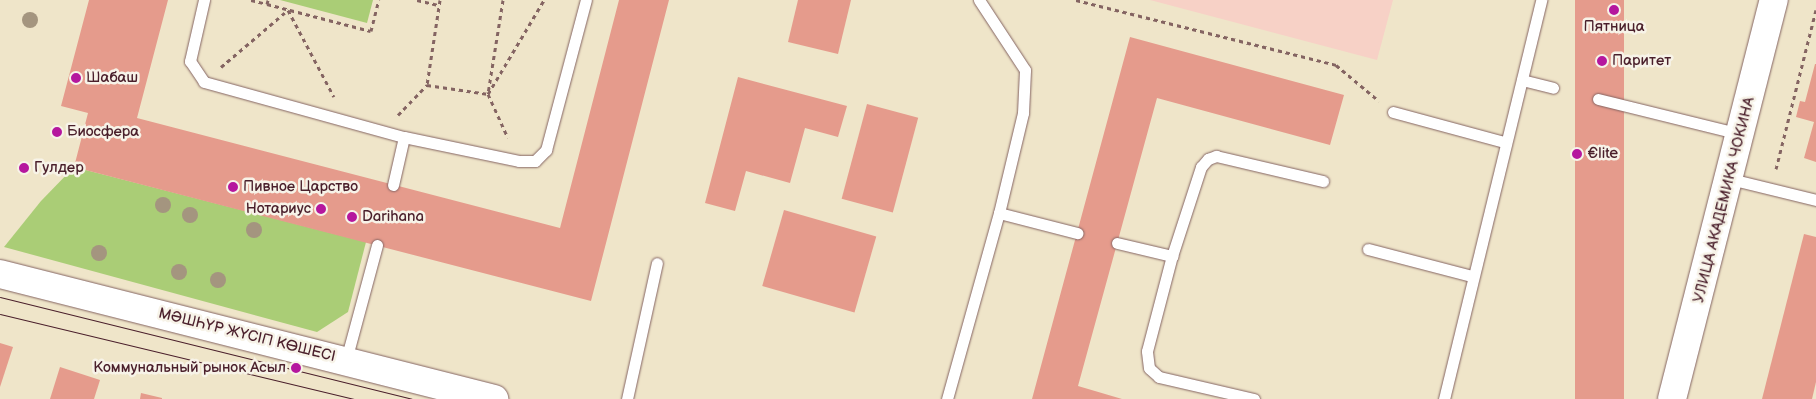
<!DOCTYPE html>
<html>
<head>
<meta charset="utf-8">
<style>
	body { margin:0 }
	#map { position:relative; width:1816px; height:399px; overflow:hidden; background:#efe5c9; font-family:"Balsamiq Sans",sans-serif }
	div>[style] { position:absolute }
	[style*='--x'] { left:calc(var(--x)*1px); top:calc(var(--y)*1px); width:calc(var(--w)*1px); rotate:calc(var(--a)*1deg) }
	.built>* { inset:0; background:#f7d1c6 }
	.green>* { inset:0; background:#aacd76 }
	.building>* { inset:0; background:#e59b8c; transform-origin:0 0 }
	.path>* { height:3px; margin-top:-1.5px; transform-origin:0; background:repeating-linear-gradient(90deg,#846462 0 4px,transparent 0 8px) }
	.roads { filter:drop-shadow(0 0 1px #846462) drop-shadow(0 0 1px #846462) }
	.lane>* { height:11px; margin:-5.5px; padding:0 5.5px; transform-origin:5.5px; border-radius:5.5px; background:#fff }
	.secondary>* { height:28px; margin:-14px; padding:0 14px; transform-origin:14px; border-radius:14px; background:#fff }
	.tram>* { height:1px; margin:-0.5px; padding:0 0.5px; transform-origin:0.5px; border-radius:0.5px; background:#4a1f2b }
	.trees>* { width:16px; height:16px; margin:-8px; border-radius:50%; background:#a4957f }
	.dots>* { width:14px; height:14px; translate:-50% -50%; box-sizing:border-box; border:2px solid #f7f3e8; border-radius:50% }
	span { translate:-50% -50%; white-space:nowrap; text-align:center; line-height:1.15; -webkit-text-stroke:5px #f7f3e8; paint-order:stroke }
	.poi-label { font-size:15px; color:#4a1f2b }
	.left { translate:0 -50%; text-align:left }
	.right { translate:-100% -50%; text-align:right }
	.street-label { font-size:15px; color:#4a1f2b }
</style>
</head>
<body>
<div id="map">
	<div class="built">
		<i style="clip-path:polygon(1150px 0,1393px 0,1377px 60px)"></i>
	</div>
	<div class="green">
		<i style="clip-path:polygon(280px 0,373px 0,367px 23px)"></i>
		<i style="clip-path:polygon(74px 167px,366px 242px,348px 312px,317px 332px,4px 247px,41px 201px)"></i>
	</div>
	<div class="building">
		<i style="clip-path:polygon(89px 0,168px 0,137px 118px,560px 228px,619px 0,669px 0,591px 301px,74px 167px,88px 113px,61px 106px)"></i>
		<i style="clip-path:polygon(798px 0,851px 0,838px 54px,788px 42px)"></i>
		<i style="left:1575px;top:0;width:49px;height:412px"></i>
		<i style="clip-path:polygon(1130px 37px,1344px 95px,1330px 145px,1157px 98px,1078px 386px,1122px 399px,1032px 399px)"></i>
		<i style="clip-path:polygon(1815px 64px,1816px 64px,1816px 162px,1804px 158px,1814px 122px,1796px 117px,1800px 101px,1805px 102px)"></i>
		<i style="clip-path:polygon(738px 77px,847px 106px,838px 137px,805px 128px,790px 183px,746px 171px,735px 211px,705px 203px)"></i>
		<i style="left:867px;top:104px;width:53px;height:98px;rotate:15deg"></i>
		<i style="left:784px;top:210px;width:96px;height:79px;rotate:16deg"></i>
		<i style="clip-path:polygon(1804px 234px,1816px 237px,1816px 382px,1812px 399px,1762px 399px)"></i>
		<i style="clip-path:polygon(0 343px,13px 347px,0 387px)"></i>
		<i style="clip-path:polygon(60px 367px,100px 380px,94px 399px,50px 399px)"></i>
		<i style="clip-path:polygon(141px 393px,162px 398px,162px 399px,140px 399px)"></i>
	</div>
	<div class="path">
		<i style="--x:251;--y:0;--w:16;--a:14"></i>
		<i style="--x:268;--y:0;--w:4;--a:104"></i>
		<i style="--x:267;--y:4;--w:107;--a:14.6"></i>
		<i style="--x:371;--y:31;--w:32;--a:-76"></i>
		<i style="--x:417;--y:0;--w:23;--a:13"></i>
		<i style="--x:440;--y:0;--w:86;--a:98.7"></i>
		<i style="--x:427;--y:85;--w:62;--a:8.4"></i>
		<i style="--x:488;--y:94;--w:109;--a:-59.2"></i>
		<i style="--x:503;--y:0;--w:95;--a:99.1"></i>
		<i style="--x:488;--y:94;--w:48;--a:65.6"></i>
		<i style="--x:1076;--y:0;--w:268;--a:14"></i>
		<i style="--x:1336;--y:65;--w:56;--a:39.9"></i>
		<i style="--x:221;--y:67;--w:88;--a:-40.4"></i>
		<i style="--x:288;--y:10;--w:98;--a:62.1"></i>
		<i style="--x:398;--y:115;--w:42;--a:-46"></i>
		<i style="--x:1776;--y:169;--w:164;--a:-75.9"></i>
	</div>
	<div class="roads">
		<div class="lane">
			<i style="--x:204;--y:0;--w:63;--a:102.9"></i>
			<i style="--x:190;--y:61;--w:25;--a:56"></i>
			<i style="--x:204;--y:82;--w:207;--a:15.4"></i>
			<i style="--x:404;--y:137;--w:117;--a:11.8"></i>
			<i style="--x:519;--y:161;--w:16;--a:0"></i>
			<i style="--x:535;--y:161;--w:16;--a:-45"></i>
			<i style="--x:546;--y:150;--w:155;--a:-75.1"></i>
			<i style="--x:1522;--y:80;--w:32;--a:14"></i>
			<i style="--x:1598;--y:99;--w:147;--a:13.8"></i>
			<i style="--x:1393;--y:112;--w:115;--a:15.1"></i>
			<i style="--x:1730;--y:179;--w:89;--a:13.7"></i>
			<i style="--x:393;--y:185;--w:49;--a:-77.1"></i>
			<i style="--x:999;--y:213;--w:81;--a:14.4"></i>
			<i style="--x:1117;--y:243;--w:57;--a:13.3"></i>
			<i style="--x:1368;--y:249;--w:107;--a:14.6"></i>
			<i style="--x:346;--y:360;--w:119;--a:-74.9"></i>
			<i style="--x:627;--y:399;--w:139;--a:-77.6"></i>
			<i style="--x:947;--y:399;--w:193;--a:-74.4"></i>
			<i style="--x:999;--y:213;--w:103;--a:-76.5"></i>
			<i style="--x:1023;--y:113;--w:43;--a:-87.3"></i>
			<i style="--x:1025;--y:70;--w:84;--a:-123.3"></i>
			<i style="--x:1254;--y:399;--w:98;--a:-167"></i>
			<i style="--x:1159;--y:377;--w:13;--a:-138"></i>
			<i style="--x:1149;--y:368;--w:17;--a:-97"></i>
			<i style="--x:1147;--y:351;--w:98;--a:-75.3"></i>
			<i style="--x:1172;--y:256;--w:94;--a:-72"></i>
			<i style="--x:1201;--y:167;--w:11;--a:-49"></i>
			<i style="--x:1208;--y:159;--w:9;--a:-21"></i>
			<i style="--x:1216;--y:156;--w:110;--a:13.2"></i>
			<i style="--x:1444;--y:399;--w:411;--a:-76.3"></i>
		</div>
		<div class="secondary">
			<i style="--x:0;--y:274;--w:510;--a:14.2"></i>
			<i style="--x:1672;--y:399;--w:412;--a:-75.7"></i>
		</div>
	</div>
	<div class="tram">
		<i style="--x:0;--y:297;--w:424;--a:13.9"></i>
		<i style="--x:0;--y:314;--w:364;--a:13.5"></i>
	</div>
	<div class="trees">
		<i style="left:30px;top:20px"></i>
		<i style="left:163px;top:205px"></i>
		<i style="left:190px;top:215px"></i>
		<i style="left:254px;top:230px"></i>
		<i style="left:99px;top:253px"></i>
		<i style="left:179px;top:272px"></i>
		<i style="left:218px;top:280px"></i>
	</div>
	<div class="dots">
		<i style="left:1614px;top:10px;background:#b5179e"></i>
		<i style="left:1602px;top:61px;background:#b5179e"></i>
		<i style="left:76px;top:78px;background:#b5179e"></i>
		<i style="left:57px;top:132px;background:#b5179e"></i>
		<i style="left:1577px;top:154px;background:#b5179e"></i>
		<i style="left:24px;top:168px;background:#b5179e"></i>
		<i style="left:233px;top:187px;background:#b5179e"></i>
		<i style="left:321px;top:209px;background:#b5179e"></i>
		<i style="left:352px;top:217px;background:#b5179e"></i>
		<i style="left:296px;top:368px;background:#b5179e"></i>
	</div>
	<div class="poi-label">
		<span style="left:1614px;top:27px">Пятница</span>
		<span class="left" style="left:1612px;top:61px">Паритет</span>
		<span class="left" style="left:86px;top:78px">Шабаш</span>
		<span class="left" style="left:67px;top:132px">Биосфера</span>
		<span class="left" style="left:1587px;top:154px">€lite</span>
		<span class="left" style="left:34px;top:168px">Гулдер</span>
		<span class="left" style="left:243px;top:187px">Пивное Царство</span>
		<span class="right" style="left:311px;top:209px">Нотариус</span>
		<span class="left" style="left:362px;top:217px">Darihana</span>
		<span class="right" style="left:286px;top:368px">Коммунальный рынок Асыл</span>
	</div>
	<div class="street-label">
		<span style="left:1724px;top:200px;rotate:-76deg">УЛИЦА АКАДЕМИКА ЧОКИНА</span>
		<span style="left:247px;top:335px;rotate:14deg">МӘШҺҮР ЖҮСІП КӨШЕСІ</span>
	</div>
</div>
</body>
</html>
